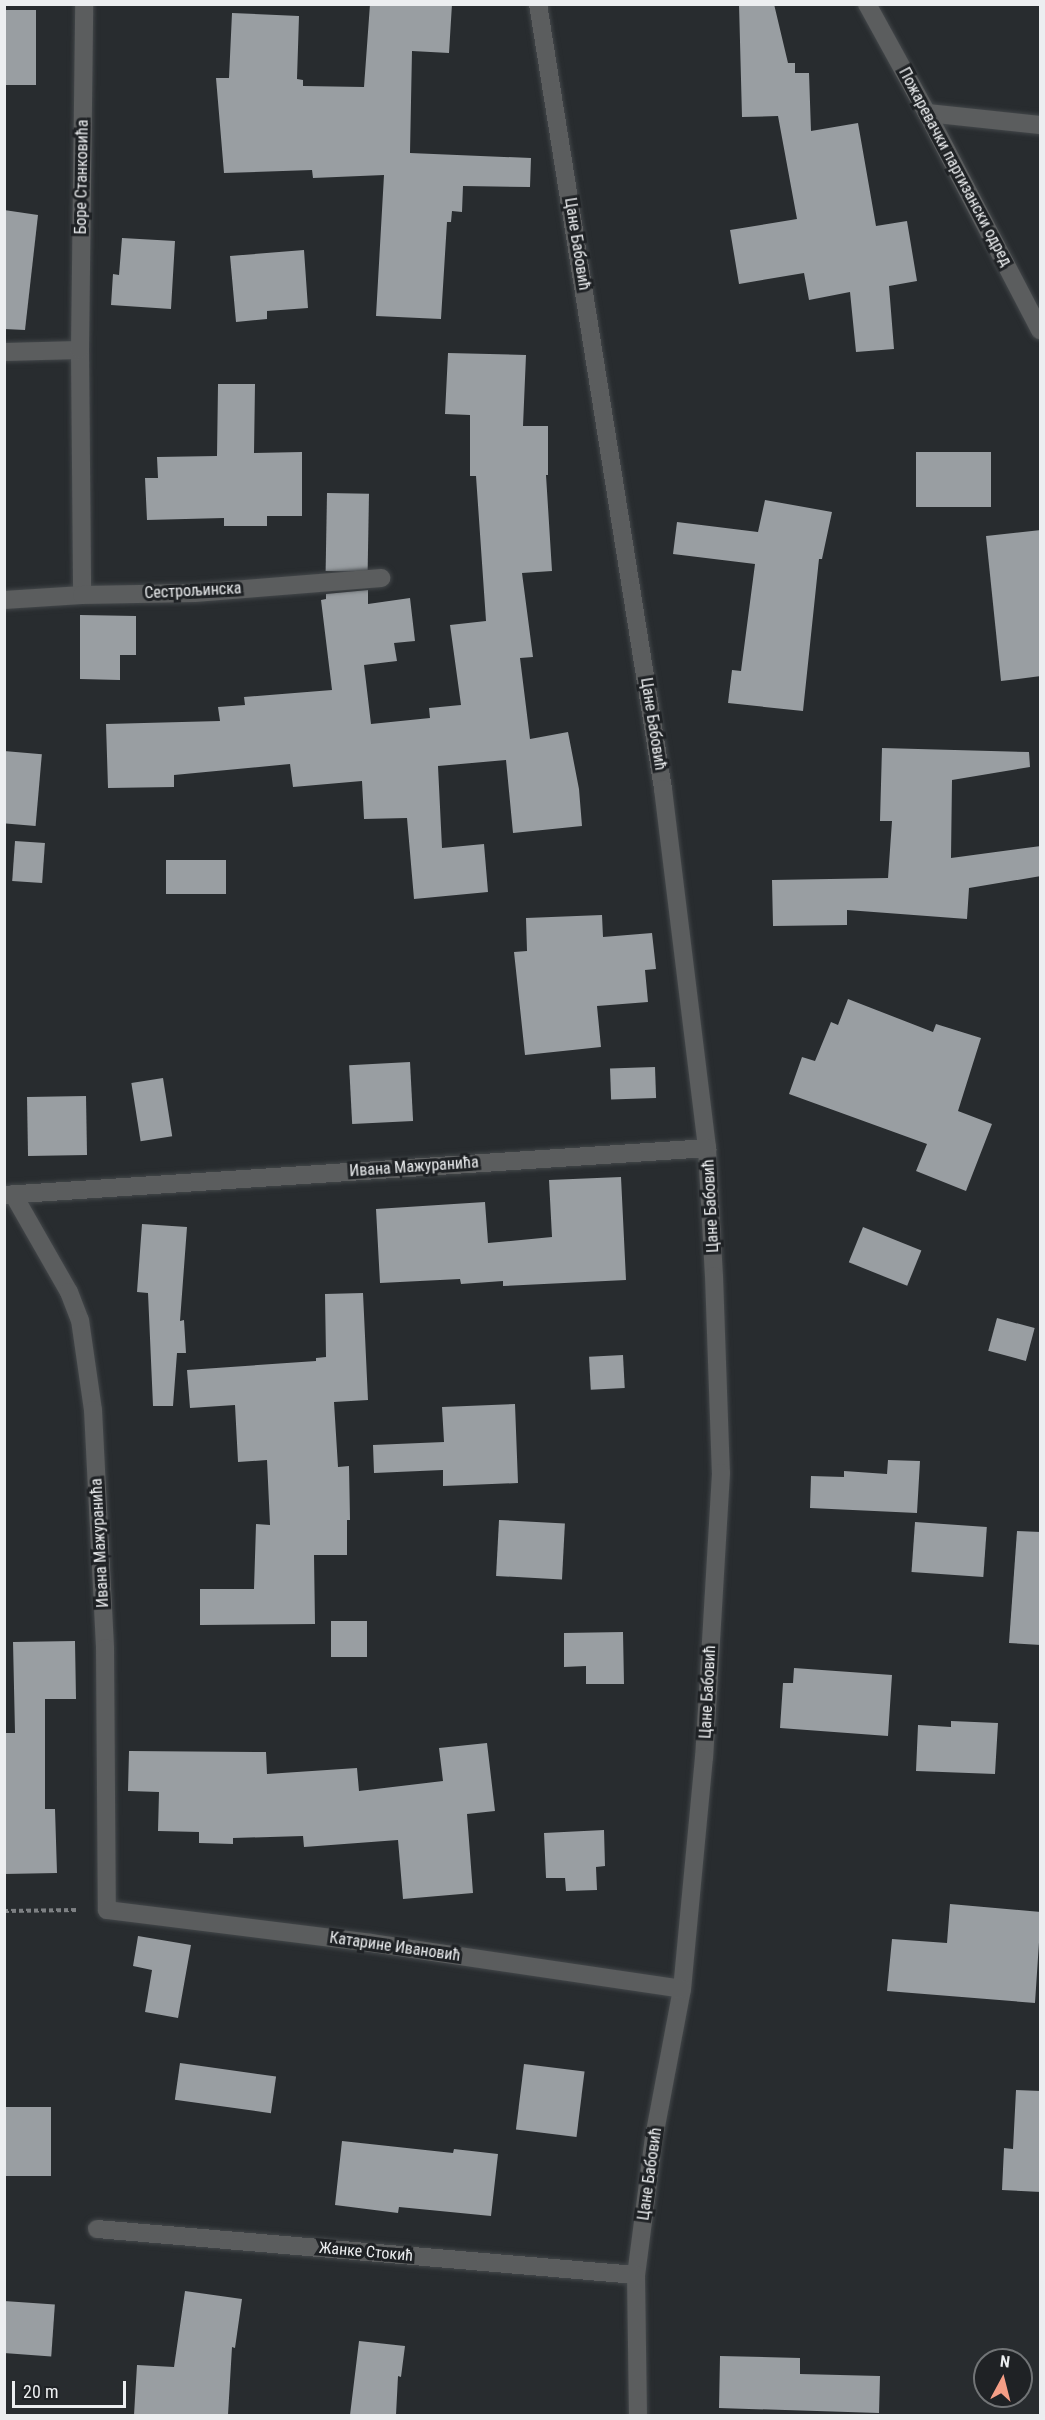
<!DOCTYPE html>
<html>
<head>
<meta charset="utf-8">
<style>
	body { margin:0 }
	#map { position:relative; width:1045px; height:2420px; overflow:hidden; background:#282c2f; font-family:"Roboto Condensed",sans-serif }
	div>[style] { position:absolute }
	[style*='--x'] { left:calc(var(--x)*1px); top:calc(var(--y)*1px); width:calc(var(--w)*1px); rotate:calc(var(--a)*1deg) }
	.building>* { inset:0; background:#999ea2; transform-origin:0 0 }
	.path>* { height:4px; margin-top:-2px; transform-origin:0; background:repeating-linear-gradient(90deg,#7e8184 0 4.5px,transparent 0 7.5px) }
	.roads { filter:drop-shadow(0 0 2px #43474a) drop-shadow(0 0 2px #43474a) }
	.minor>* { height:18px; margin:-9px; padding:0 9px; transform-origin:9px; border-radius:9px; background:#5b5d5e }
	.tertiary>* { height:18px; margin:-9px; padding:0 9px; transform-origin:9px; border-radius:9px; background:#5b5d5e }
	span { translate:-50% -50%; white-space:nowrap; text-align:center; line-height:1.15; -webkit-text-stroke:6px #1f2225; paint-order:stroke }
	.street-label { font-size:16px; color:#eceef0 }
	.frame { position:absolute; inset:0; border:6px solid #eceef0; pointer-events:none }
	.north { position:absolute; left:973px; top:2348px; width:60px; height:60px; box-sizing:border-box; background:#1f2225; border:2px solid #717476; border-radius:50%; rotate:7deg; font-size:16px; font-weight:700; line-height:24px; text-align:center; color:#eceef0 }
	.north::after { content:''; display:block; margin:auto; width:21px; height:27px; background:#f49e86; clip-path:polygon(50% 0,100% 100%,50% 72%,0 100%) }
	.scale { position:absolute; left:12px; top:2381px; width:114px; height:27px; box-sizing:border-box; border:3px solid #eceef0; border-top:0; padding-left:8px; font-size:18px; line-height:21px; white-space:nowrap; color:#eceef0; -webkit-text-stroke:4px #1f2225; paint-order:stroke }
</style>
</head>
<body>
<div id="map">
	<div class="building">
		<i style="clip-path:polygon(370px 4px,452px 4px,449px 53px,412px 51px,410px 153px,531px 158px,530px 187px,463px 186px,462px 212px,452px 211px,451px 222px,447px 222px,441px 319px,376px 316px,384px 175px,313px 178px,312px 170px,224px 173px,216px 78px,229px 78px,232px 13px,299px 16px,297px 79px,303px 80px,303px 86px,364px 87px)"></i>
		<i style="clip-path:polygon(739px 4px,774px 4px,788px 63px,795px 63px,795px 73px,809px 73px,811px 131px,858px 123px,876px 226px,907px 221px,917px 281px,889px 286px,894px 349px,856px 352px,850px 292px,809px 300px,804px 273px,739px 284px,730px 230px,797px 219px,778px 116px,742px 117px)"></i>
		<i style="left:4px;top:10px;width:32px;height:75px"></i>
		<i style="clip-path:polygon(4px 210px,38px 215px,25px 330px,4px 329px)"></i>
		<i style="clip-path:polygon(122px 238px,175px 241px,171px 309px,111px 305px,113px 274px,119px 275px)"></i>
		<i style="clip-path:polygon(304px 250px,308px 308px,267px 311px,267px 319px,236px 322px,230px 256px)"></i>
		<i style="clip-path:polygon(448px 353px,526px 355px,523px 426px,548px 426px,548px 475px,546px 475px,552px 571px,522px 573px,533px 657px,520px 658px,530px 739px,568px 732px,579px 789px,582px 826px,513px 833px,506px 760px,438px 766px,442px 848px,484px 844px,488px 892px,414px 899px,407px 818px,364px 819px,362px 781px,293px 787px,290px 764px,174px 775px,174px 787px,108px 788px,106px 724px,220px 721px,218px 707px,245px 705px,244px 697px,332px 690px,321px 600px,326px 599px,326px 594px,368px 590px,368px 604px,410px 598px,415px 641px,394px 643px,397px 661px,364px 665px,371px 724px,430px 718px,429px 708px,461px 705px,450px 625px,486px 621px,476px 476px,470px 476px,470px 415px,445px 414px)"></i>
		<i style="clip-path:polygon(218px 384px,255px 384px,254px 453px,302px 452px,302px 516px,267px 516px,267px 526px,224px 526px,224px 518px,147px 520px,145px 478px,158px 478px,157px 457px,217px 456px)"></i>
		<i style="left:916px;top:452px;width:75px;height:55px"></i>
		<i style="left:327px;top:493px;width:42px;height:78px;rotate:1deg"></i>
		<i style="clip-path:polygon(765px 500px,832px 512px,822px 559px,819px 559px,803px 711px,728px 703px,732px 670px,741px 671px,755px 564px,673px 554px,677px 522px,758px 532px)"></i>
		<i style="clip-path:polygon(1041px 530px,1041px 676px,1001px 681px,986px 536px)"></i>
		<i style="clip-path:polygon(80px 615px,136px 616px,136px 655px,120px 655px,120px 680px,80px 679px)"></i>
		<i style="clip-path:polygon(882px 748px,1029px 752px,1030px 767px,952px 780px,951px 858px,1041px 846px,1041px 876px,969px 888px,967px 919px,847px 910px,847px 925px,773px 926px,772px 880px,888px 878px,892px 821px,880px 821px)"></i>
		<i style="left:4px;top:751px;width:38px;height:72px;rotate:5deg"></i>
		<i style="left:15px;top:841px;width:30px;height:40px;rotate:4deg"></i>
		<i style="left:166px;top:860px;width:60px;height:34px"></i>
		<i style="clip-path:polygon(602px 915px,603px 937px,652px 933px,656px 969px,645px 970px,648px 1002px,597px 1006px,601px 1047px,525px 1055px,514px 952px,527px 951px,526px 918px)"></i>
		<i style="clip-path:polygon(848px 999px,933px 1032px,936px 1024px,981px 1038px,958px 1111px,992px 1124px,966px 1191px,916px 1171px,927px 1144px,789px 1094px,802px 1057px,815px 1061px,831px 1022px,838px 1025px)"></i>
		<i style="left:410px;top:1062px;width:59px;height:61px;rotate:87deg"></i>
		<i style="left:655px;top:1067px;width:31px;height:45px;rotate:88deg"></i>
		<i style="left:163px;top:1078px;width:59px;height:32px;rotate:81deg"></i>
		<i style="left:86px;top:1096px;width:59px;height:59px;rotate:89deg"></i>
		<i style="clip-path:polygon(621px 1177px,626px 1280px,503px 1286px,503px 1281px,461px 1284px,460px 1279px,380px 1283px,376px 1209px,485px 1202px,488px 1243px,552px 1237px,549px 1180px)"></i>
		<i style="clip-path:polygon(142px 1224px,187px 1227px,180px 1321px,184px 1320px,186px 1353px,177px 1353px,173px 1406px,153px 1406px,148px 1293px,137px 1292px)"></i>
		<i style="left:863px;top:1227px;width:63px;height:38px;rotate:22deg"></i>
		<i style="clip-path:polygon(363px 1293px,368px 1400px,334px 1402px,338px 1467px,349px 1466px,350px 1520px,347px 1520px,347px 1555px,314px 1555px,315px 1624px,200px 1625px,200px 1589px,254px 1589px,256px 1524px,270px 1525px,267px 1460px,238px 1462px,235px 1405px,190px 1408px,187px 1370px,316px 1361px,316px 1358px,326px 1357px,325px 1294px)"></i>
		<i style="left:997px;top:1318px;width:39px;height:34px;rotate:15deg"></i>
		<i style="left:623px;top:1355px;width:33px;height:34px;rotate:87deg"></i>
		<i style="clip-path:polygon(515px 1404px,518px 1483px,443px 1486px,443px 1470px,374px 1473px,373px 1445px,444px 1442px,442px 1407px)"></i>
		<i style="clip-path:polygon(888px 1460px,920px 1461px,917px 1513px,810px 1508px,811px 1476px,844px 1477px,844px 1471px,887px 1474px)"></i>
		<i style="left:499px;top:1520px;width:66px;height:56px;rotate:3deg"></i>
		<i style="left:915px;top:1522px;width:72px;height:50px;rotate:4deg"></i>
		<i style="clip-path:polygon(1017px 1531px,1041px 1532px,1041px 1645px,1009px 1643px)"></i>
		<i style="left:331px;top:1621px;width:36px;height:36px"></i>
		<i style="clip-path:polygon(623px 1632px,624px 1684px,586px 1684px,586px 1666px,564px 1667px,564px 1633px)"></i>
		<i style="clip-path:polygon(75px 1641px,76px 1699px,45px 1699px,45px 1809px,55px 1809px,57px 1873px,4px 1874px,4px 1733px,15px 1733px,13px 1642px)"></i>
		<i style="clip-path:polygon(794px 1668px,892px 1675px,888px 1736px,780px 1728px,783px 1683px,793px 1683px)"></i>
		<i style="clip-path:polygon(951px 1721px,998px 1723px,995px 1774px,916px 1771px,918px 1725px,951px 1727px)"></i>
		<i style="clip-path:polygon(487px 1743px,495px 1811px,467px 1814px,473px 1893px,403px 1899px,398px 1840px,304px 1847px,303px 1836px,233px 1838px,233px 1844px,199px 1843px,199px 1832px,158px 1831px,159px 1792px,128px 1791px,129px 1751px,266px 1752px,267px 1774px,357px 1768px,359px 1791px,443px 1781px,439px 1748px)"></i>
		<i style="clip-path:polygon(604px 1830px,605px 1866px,596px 1867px,597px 1890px,566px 1891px,565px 1878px,546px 1878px,544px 1833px)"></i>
		<i style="clip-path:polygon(950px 1904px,1041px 1912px,1035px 2003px,887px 1991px,892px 1939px,947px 1943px)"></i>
		<i style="clip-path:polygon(138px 1936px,191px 1945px,178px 2018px,145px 2012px,152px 1970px,133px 1966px)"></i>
		<i style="left:180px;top:2063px;width:97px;height:37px;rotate:8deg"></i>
		<i style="left:524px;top:2064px;width:61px;height:66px;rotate:7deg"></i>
		<i style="clip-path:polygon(1016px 2090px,1041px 2091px,1041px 2192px,1002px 2190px,1004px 2148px,1013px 2149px)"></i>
		<i style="left:4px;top:2107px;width:47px;height:69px"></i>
		<i style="clip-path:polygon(342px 2141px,453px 2153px,454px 2149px,498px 2154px,491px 2216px,399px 2207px,398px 2213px,335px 2205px)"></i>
		<i style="clip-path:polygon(185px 2291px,242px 2299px,235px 2348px,232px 2347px,228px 2415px,134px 2415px,137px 2365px,174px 2367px)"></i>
		<i style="left:4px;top:2301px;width:51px;height:52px;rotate:4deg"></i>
		<i style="clip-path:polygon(359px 2341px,405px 2346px,401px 2377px,398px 2376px,396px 2415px,350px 2415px)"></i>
		<i style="clip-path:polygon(720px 2356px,800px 2358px,800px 2374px,880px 2376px,879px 2413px,719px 2408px)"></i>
	</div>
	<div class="path">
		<i style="--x:4;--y:1911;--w:75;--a:-0.8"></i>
	</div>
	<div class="roads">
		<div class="minor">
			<i style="--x:538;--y:4;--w:795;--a:80.95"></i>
			<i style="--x:663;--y:789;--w:362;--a:83"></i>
			<i style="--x:707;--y:1148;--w:128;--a:86.9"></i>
			<i style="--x:714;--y:1276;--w:197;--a:88"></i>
			<i style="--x:721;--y:1473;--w:285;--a:93.4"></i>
			<i style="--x:704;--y:1757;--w:233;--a:95.4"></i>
			<i style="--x:682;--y:1989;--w:151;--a:100.7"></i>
			<i style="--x:654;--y:2137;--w:139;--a:97.4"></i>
			<i style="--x:636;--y:2275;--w:141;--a:89.2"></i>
			<i style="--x:927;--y:113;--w:114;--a:6.1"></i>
			<i style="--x:80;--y:350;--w:245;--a:89.5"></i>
			<i style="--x:4;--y:352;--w:76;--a:-1.5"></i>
			<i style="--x:80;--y:350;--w:346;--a:-89.3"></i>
			<i style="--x:4;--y:600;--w:78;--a:-3.7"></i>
			<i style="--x:82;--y:595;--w:113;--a:-1"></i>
			<i style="--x:195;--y:593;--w:187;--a:-4.6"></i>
			<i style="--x:13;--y:1194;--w:113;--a:60.3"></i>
			<i style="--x:69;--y:1292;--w:30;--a:69"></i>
			<i style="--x:80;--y:1320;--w:91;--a:81.8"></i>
			<i style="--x:93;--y:1410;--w:238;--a:87.1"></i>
			<i style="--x:105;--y:1648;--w:262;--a:89.6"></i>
			<i style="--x:107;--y:1910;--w:266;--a:7.1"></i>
			<i style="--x:371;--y:1943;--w:314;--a:8.4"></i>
			<i style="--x:4;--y:1195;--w:705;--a:-3.82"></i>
			<i style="--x:97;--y:2229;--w:541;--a:4.88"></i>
		</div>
		<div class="tertiary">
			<i style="--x:867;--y:4;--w:124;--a:61.2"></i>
			<i style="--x:927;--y:113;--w:245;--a:62.5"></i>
		</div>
	</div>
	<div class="street-label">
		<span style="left:955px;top:167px;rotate:62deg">Пожаревачки партизански одред</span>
		<span style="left:82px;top:177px;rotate:-89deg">Боре Станковића</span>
		<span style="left:577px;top:244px;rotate:81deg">Цане Бабовић</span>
		<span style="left:193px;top:591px;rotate:-3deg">Сестрољинска</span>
		<span style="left:653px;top:724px;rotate:81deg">Цане Бабовић</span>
		<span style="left:414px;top:1167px;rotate:-4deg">Ивана Мажуранића</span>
		<span style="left:711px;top:1206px;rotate:-93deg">Цане Бабовић</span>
		<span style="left:100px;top:1543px;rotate:-93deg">Ивана Мажуранића</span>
		<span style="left:708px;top:1692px;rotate:-87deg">Цане Бабовић</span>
		<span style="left:395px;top:1947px;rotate:8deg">Катарине Ивановић</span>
		<span style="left:650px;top:2174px;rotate:-82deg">Цане Бабовић</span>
		<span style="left:366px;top:2252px;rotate:5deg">Жанке Стокић</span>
	</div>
	<div class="frame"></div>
	<div class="north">N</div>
	<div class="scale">20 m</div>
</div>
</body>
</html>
